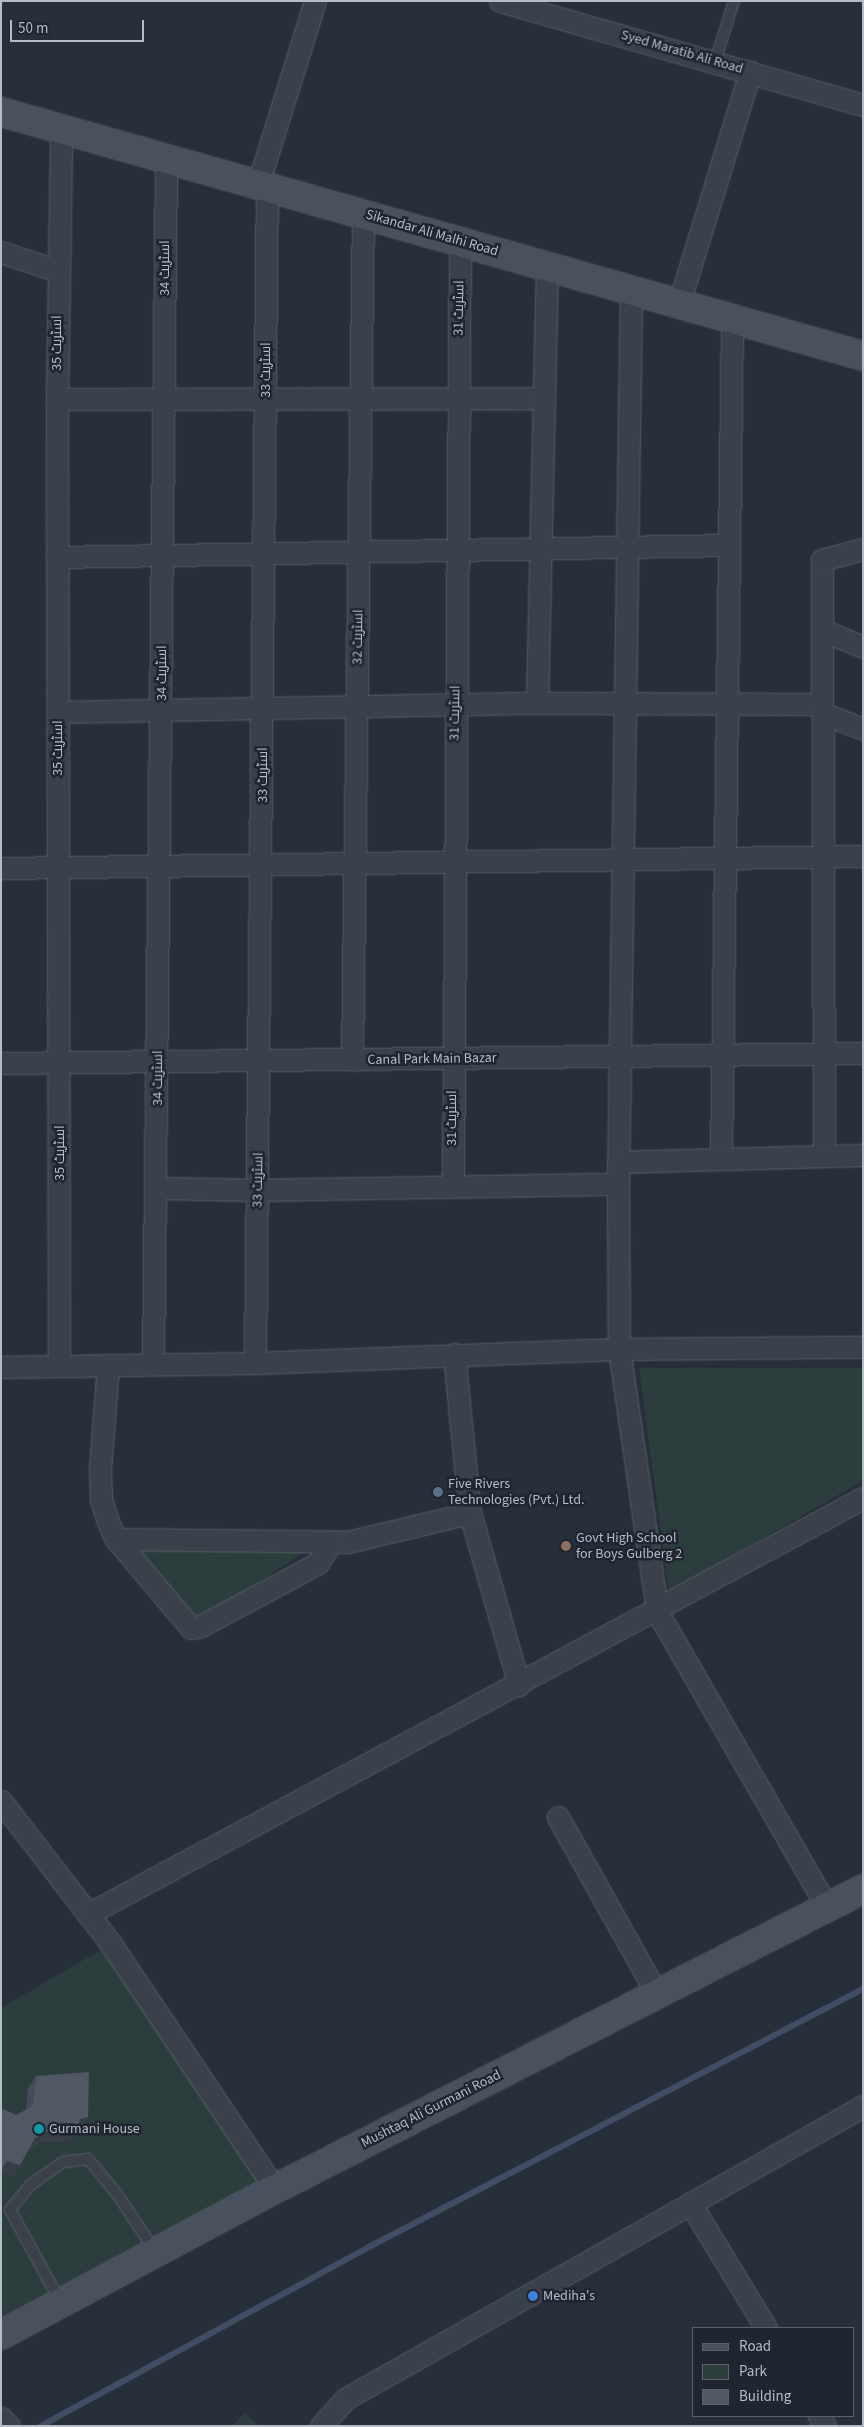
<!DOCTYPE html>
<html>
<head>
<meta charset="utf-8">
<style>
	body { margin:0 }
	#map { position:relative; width:864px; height:2427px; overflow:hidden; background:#272f3b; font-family:"Source Sans 3",Cairo,sans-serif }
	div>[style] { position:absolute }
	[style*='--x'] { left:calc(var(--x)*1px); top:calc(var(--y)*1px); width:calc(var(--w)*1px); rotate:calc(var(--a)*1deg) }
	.green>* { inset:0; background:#2c3d3e }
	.stream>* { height:5.5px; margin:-2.75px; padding:0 2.75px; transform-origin:2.75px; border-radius:2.75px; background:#404e64 }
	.roads { filter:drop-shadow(0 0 1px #585f69) drop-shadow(0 0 1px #585f69) }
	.lane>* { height:10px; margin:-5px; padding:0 5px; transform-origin:5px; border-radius:5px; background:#3a414b }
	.street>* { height:21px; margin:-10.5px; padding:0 10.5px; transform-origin:10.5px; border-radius:10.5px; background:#3a414b }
	.secondary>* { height:28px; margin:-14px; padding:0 14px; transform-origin:14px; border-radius:14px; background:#49505e }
	.wall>* { inset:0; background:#454c57 }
	.shaded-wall>* { inset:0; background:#383e47 }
	.building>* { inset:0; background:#505865 }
	.dots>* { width:14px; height:14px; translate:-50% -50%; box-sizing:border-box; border:2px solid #1f2630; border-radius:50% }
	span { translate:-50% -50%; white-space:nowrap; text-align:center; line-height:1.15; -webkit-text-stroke:5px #1f2630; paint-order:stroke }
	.street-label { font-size:14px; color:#b6bcc6 }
	.poi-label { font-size:14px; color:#b6bcc6 }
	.left { translate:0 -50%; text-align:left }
	.frame { position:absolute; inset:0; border:2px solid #b6bcc6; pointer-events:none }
	.legend { position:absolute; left:692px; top:2327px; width:162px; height:90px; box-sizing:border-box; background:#1f2630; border:1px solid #5b626c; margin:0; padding:6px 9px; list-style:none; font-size:15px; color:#b6bcc6 }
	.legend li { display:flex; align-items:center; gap:10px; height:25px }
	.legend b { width:25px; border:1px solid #5b626c }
	.scale { position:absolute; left:10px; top:20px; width:134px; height:22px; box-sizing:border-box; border:2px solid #b6bcc6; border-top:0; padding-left:6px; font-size:15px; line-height:18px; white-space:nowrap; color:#b6bcc6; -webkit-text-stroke:4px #1f2630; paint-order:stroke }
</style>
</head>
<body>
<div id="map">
	<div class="green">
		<i style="clip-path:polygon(639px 1368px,863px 1368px,863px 1481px,669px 1592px)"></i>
		<i style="clip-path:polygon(134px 1545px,307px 1550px,203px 1620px,193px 1621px)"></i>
		<i style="clip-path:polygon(111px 1944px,275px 2189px,1px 2335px,1px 2008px)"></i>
		<i style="clip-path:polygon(245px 2412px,258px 2426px,232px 2426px)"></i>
	</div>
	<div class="stream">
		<i style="--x:41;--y:2426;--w:374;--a:-28.6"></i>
		<i style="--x:369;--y:2247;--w:557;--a:-27.58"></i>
	</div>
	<div class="roads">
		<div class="lane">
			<i style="--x:715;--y:62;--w:64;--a:-72.7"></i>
			<i style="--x:61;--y:2303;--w:106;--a:-118.7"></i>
			<i style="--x:10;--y:2210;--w:32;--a:-51"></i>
			<i style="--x:30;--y:2185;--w:40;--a:-34.9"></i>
			<i style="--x:63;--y:2162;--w:25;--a:-7"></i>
			<i style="--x:88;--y:2159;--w:45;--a:50.4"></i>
			<i style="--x:117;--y:2194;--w:69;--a:56.3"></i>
		</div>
		<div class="street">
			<i style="--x:500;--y:1;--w:378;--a:16"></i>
			<i style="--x:258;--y:184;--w:192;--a:-72.7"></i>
			<i style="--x:1;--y:252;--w:60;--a:18.4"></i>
			<i style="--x:631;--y:290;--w:894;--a:90.83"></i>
			<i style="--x:618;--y:1184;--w:165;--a:89.7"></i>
			<i style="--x:619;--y:1349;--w:265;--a:81.7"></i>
			<i style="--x:657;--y:1611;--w:341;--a:60.1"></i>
			<i style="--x:679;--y:303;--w:242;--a:-72.9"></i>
			<i style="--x:57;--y:399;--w:487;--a:-0.1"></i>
			<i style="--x:57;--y:557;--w:672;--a:-1.02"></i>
			<i style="--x:822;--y:630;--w:44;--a:22.5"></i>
			<i style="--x:537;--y:703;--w:438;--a:-88.7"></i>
			<i style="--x:58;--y:712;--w:479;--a:-1.1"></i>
			<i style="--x:537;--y:703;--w:285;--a:0.2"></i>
			<i style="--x:822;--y:713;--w:44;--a:21.3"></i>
			<i style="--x:1;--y:868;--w:862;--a:-0.8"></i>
			<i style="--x:352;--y:1060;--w:847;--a:-89.26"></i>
			<i style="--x:1;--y:1063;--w:862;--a:-0.66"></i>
			<i style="--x:824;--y:1155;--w:595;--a:-90.19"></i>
			<i style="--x:822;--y:560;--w:42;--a:-15"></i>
			<i style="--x:721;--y:1159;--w:840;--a:-89.25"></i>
			<i style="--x:618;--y:1162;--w:245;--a:-1.6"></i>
			<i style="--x:453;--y:1186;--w:946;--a:-89.58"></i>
			<i style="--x:157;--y:1188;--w:100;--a:1.1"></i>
			<i style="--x:257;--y:1190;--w:361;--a:-1"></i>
			<i style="--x:454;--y:1354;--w:160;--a:84.3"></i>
			<i style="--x:470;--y:1513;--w:179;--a:74.1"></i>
			<i style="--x:255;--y:1363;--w:1176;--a:-89.42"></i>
			<i style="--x:153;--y:1364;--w:1205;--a:-89.38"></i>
			<i style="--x:108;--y:1365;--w:103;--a:94.4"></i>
			<i style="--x:100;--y:1468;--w:32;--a:88"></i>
			<i style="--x:101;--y:1500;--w:23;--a:72"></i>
			<i style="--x:108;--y:1522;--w:19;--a:65"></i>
			<i style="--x:116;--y:1539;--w:116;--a:49.9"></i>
			<i style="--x:191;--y:1628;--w:10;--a:-11"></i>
			<i style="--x:201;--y:1626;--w:133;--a:-28.3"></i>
			<i style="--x:318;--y:1563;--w:25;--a:-58"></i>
			<i style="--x:59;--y:1366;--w:967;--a:-90.12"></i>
			<i style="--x:57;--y:399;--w:269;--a:-89.1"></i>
			<i style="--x:1;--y:1367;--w:254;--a:-0.9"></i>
			<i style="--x:255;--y:1363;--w:364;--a:-2.2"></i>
			<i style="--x:619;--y:1349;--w:244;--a:-0.5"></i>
			<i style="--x:116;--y:1539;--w:231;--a:0.7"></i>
			<i style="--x:347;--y:1542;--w:126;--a:-13.3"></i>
			<i style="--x:1;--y:1801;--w:180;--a:52.4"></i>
			<i style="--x:111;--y:1944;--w:295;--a:56.2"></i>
			<i style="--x:558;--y:1817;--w:203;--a:60.8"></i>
			<i style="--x:88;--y:1914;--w:880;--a:-28.23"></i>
			<i style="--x:690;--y:2203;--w:146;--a:58.7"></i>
			<i style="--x:819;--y:2416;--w:12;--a:59"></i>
			<i style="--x:1;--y:2418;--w:11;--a:45"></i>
			<i style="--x:321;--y:2426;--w:36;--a:-48"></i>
			<i style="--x:345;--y:2399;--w:595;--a:-29.49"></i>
		</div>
		<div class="secondary">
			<i style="--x:1;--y:112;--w:896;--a:15.8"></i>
			<i style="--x:1;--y:2335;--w:310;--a:-28.1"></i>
			<i style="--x:275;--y:2189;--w:660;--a:-27.03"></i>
		</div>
	</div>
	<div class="wall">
		<i style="clip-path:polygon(36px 2076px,88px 2117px,70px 2141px,40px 2142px,29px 2149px,20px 2165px,12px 2176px,1px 2173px,1px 2108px,16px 2115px,26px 2110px,28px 2088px)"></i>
	</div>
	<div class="shaded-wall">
		<i style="clip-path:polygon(88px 2117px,70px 2141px,40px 2142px,27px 2150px,35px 2138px,48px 2131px,80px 2119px)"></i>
		<i style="clip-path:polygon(7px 2161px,20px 2165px,12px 2176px,1px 2173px,1px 2169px)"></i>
	</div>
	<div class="building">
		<i style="clip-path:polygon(89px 2072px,88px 2117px,80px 2119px,78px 2129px,48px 2131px,35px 2138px,20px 2165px,7px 2161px,1px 2169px,1px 2108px,16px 2115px,33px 2106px,36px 2076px)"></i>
	</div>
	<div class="dots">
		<i style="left:438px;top:1492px;background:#5c6f8a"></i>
		<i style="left:566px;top:1546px;background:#8d6e63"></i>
		<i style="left:39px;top:2129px;background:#0f9aa8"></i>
		<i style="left:533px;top:2296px;background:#3f7fe0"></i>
	</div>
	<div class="street-label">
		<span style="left:682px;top:52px;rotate:16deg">Syed Maratib Ali Road</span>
		<span style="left:432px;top:233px;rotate:16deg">Sikandar Ali Malhi Road</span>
		<span style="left:165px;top:268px;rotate:-90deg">اسٹریٹ 34</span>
		<span style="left:459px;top:308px;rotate:-89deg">اسٹریٹ 31</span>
		<span style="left:57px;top:343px;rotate:-90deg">اسٹریٹ 35</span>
		<span style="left:266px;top:370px;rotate:-90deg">اسٹریٹ 33</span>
		<span style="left:358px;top:637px;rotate:-89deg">اسٹریٹ 32</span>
		<span style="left:162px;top:673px;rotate:-90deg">اسٹریٹ 34</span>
		<span style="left:455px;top:713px;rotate:-89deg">اسٹریٹ 31</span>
		<span style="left:58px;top:748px;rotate:-90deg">اسٹریٹ 35</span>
		<span style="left:263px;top:775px;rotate:-90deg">اسٹریٹ 33</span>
		<span style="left:432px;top:1059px;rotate:-1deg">Canal Park Main Bazar</span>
		<span style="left:158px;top:1078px;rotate:-90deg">اسٹریٹ 34</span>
		<span style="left:452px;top:1118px;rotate:-90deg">اسٹریٹ 31</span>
		<span style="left:60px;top:1153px;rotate:-90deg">اسٹریٹ 35</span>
		<span style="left:258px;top:1180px;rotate:-89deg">اسٹریٹ 33</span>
		<span style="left:431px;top:2109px;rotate:-27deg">Mushtaq Ali Gurmani Road</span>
	</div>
	<div class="poi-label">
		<span class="left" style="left:448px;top:1492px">Five Rivers<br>Technologies (Pvt.) Ltd.</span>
		<span class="left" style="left:576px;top:1546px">Govt High School<br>for Boys Gulberg 2</span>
		<span class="left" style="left:49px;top:2129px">Gurmani House</span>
		<span class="left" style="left:543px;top:2296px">Mediha's</span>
	</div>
	<div class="frame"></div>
	<ul class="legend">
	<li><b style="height:6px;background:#49505e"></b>Road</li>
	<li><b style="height:14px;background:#2c3d3e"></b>Park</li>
	<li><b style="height:14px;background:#505865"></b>Building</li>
	</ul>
	<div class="scale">50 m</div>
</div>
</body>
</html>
